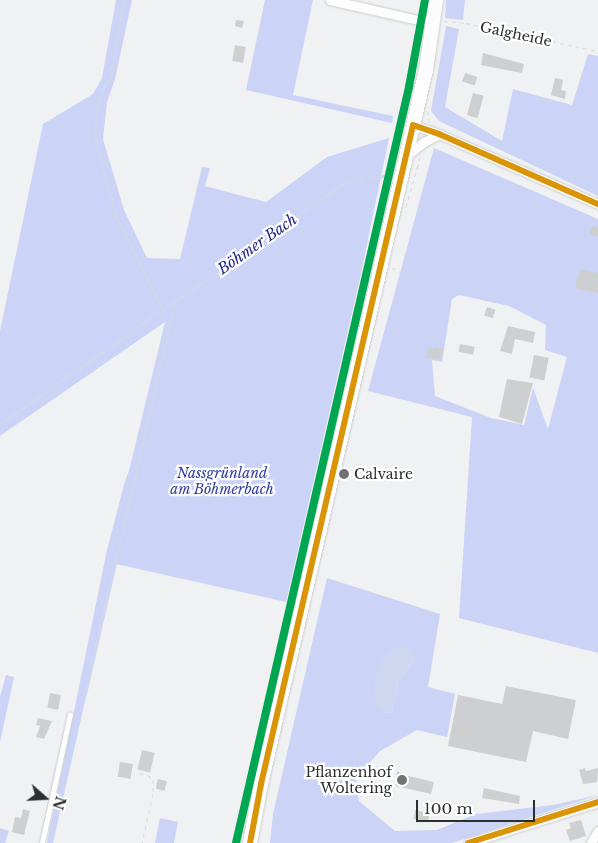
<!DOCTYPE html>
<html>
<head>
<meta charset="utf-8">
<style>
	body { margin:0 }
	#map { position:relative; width:598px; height:843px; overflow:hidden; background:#f0f1f2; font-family:"Libre Baskerville",serif }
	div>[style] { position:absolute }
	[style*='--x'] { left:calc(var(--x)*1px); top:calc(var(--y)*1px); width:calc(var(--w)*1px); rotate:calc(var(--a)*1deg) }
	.green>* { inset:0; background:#cbd4f6 }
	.water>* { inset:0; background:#cfd7f0 }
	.stream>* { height:2.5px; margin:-1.25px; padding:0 1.25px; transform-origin:1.25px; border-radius:1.25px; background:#cfd7f0 }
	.building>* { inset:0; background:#cecfd0; transform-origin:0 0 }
	.path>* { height:1px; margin-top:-0.5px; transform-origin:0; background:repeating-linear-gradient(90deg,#d6d7d8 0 4px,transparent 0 8px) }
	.roads { filter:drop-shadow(0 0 1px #cbcccd) drop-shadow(0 0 1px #cbcccd) }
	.lane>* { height:4.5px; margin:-2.25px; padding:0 2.25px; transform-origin:2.25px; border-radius:2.25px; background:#fdfdfd }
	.street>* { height:9px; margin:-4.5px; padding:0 4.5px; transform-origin:4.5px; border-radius:4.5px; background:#fdfdfd }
	.primary>* { height:14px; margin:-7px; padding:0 7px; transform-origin:7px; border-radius:7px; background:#fdfdfd }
	.bus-1>* { height:6px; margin:-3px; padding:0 3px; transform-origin:3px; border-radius:3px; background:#d99407 }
	.rail-1>* { height:8px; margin:-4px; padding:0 4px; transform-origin:4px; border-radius:4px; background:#00a651 }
	.dots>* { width:14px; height:14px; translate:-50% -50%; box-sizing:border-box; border:2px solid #fff; border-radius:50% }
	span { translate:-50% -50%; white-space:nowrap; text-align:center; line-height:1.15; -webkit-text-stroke:4.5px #fff; paint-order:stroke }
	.street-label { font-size:14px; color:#2d2e2f }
	.park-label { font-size:14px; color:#313d9d; font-style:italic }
	.poi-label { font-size:14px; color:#2d2e2f }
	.left { translate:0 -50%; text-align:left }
	.right { translate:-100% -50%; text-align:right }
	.water-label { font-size:15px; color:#212786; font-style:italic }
	.north { position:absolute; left:20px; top:773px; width:50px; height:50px; -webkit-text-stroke:4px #fff; paint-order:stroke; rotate:109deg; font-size:14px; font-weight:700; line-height:20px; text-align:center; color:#2d2e2f }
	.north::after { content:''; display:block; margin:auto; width:18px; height:22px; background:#2d2e2f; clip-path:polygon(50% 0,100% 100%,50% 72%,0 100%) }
	.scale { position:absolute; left:416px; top:800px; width:119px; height:22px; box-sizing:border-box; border:2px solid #2d2e2f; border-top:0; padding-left:6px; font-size:15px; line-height:18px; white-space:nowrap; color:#2d2e2f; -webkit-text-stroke:4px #fff; paint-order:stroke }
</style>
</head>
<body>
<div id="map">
	<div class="green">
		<i style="clip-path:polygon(116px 0,132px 0,115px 79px,107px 102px,103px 139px,124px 210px,147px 258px,180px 259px,202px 167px,210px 168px,205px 186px,266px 202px,327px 157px,389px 138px,360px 278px,286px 602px,116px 564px,53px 843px,47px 843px,107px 550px,125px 481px,129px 471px,165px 322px,0 436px,0 331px,43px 124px,93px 94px,102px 78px)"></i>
		<i style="clip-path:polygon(265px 0,313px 0,293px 95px,393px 116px,392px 123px,246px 90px)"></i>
		<i style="clip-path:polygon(446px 0,465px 0,463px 20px,445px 18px)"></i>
		<i style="clip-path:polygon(446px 26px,459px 29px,445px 107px,502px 141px,513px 89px,572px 105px,588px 54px,598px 56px,598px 196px,439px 121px,431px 111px)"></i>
		<i style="clip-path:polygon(evenodd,434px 148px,598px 219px,598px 653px,459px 618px,472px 417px,368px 391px,434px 148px,459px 295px,509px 306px,546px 325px,545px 350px,567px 357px,548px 429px,533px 388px,524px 425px,491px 418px,435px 396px,432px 360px,442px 362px,452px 299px,459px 295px)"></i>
		<i style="clip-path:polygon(evenodd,327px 578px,440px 614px,428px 687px,455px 694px,447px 737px,417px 730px,380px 751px,356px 779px,359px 801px,395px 831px,437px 830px,476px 814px,553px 805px,598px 795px,452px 843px,270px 843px,273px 814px,327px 578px,411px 649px,413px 660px,398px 682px,392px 712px,383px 713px,411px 649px)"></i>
		<i style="clip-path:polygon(6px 675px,14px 677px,0 742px,0 697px)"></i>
		<i style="clip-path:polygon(160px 818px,178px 822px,174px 843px,155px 843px)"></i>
		<i style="clip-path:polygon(0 828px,9px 831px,5px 843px,0 843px)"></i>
	</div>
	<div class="water">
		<i style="clip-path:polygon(395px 647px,412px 649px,413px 660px,398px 682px,392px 712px,383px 713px,377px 707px,374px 694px,376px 675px,385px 656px)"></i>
	</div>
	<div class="stream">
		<i style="--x:101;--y:91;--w:16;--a:-55"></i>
		<i style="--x:110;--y:78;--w:79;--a:-80.5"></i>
		<i style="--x:99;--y:99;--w:39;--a:96"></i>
		<i style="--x:95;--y:138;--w:80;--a:74.7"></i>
		<i style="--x:116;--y:215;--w:106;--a:63.7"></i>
		<i style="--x:369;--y:178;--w:15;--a:-8"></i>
		<i style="--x:155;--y:315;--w:222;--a:-34.9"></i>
		<i style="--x:337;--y:188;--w:12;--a:-31"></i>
		<i style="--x:347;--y:182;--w:15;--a:-16"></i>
		<i style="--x:0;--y:424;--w:184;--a:-35.1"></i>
		<i style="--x:85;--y:694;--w:402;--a:-77.1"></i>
	</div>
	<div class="building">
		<i style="clip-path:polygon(236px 20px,244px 21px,242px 28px,235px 26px)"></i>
		<i style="left:235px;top:45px;width:11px;height:16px;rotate:10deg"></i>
		<i style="clip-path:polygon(483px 53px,524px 64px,522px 73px,481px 65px)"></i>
		<i style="left:465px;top:73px;width:13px;height:9px;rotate:18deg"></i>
		<i style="clip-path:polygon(555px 78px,563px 80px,561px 90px,566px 91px,565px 99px,551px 95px)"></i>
		<i style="left:473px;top:93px;width:11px;height:23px;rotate:15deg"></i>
		<i style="clip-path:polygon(592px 226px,598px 228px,598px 237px,589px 234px)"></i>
		<i style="clip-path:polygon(580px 269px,598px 273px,598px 293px,575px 288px)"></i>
		<i style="left:487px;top:307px;width:9px;height:9px;rotate:18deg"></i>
		<i style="clip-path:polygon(508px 326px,535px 332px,533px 343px,515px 339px,512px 354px,500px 351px)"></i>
		<i style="left:460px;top:344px;width:15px;height:8px;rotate:11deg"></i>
		<i style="clip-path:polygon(434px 347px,443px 348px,441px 360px,426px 358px,428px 348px,433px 349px)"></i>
		<i style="left:534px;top:355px;width:15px;height:23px;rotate:11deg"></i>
		<i style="clip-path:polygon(507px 379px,533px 383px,522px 424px,499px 417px)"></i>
		<i style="clip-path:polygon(506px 686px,576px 700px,568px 739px,533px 731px,526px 762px,448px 746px,458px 695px,502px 704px)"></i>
		<i style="left:50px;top:693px;width:11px;height:15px;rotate:10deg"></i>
		<i style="clip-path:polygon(38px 718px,52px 721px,44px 739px,36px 737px,40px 726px,36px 725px)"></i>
		<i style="left:142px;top:750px;width:13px;height:20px;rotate:13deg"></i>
		<i style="left:120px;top:762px;width:13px;height:15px;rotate:9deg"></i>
		<i style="clip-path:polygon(585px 768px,586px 771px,598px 768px,597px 782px,583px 784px,579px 770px)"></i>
		<i style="clip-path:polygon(397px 771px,404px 775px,434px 782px,431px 794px,396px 786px)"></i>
		<i style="left:158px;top:779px;width:9px;height:10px;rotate:13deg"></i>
		<i style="clip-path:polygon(484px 788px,520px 796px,519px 804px,482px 798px)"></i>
		<i style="clip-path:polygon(23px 809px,30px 811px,24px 835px,12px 832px,15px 817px,21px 818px)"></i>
		<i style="left:415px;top:810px;width:15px;height:9px;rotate:11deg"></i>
		<i style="clip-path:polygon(581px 820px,586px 836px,570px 841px,566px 830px,571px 828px,569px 823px)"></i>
	</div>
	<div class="path">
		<i style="--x:444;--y:21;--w:22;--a:5"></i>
		<i style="--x:466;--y:23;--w:135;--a:12"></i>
		<i style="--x:428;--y:111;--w:11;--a:85"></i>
		<i style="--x:406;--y:207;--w:51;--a:-74.1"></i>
		<i style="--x:392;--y:268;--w:41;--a:25.9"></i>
		<i style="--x:139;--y:773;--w:9;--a:13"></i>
		<i style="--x:148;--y:775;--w:7;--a:45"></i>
		<i style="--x:153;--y:780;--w:14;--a:90"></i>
		<i style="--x:153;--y:794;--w:50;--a:102.7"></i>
	</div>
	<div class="roads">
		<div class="lane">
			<i style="--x:42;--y:843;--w:131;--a:-77.7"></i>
		</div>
		<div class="street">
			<i style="--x:330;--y:0;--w:94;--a:12.9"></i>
			<i style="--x:422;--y:21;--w:12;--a:0"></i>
			<i style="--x:413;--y:125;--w:28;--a:19"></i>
			<i style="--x:439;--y:134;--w:174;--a:23.8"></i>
			<i style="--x:406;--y:156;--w:23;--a:-38"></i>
			<i style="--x:424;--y:142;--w:17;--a:-28"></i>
			<i style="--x:468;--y:843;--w:136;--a:-17.5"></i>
			<i style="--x:591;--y:843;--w:14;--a:-60"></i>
		</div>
		<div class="primary">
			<i style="--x:250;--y:843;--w:60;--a:-79.4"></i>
			<i style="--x:261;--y:784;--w:733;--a:-76.99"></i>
			<i style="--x:426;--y:70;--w:71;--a:-81.9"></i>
		</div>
	</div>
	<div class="bus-1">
		<i style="--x:413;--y:125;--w:28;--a:19"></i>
		<i style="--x:439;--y:134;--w:174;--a:23.8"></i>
		<i style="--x:250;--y:843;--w:60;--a:-79.4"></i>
		<i style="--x:261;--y:784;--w:676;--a:-77.01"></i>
		<i style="--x:468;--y:843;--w:136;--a:-17.5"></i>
	</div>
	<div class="rail-1">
		<i style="--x:236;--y:843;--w:776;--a:-77.11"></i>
		<i style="--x:409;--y:87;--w:88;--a:-79.6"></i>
	</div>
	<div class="dots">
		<i style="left:344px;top:474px;background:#717273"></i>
		<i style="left:402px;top:780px;background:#717273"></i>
	</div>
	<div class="street-label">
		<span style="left:516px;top:34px;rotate:12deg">Galgheide</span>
	</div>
	<div class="park-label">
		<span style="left:222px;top:481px">Nassgrünland<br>am Böhmerbach</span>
	</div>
	<div class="poi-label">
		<span class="left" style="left:354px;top:474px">Calvaire</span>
		<span class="right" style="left:392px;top:780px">Pflanzenhof<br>Woltering</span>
	</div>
	<div class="water-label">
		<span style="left:257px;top:244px;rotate:-35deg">Böhmer Bach</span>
	</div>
	<div class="north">N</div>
	<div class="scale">100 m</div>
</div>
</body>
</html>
